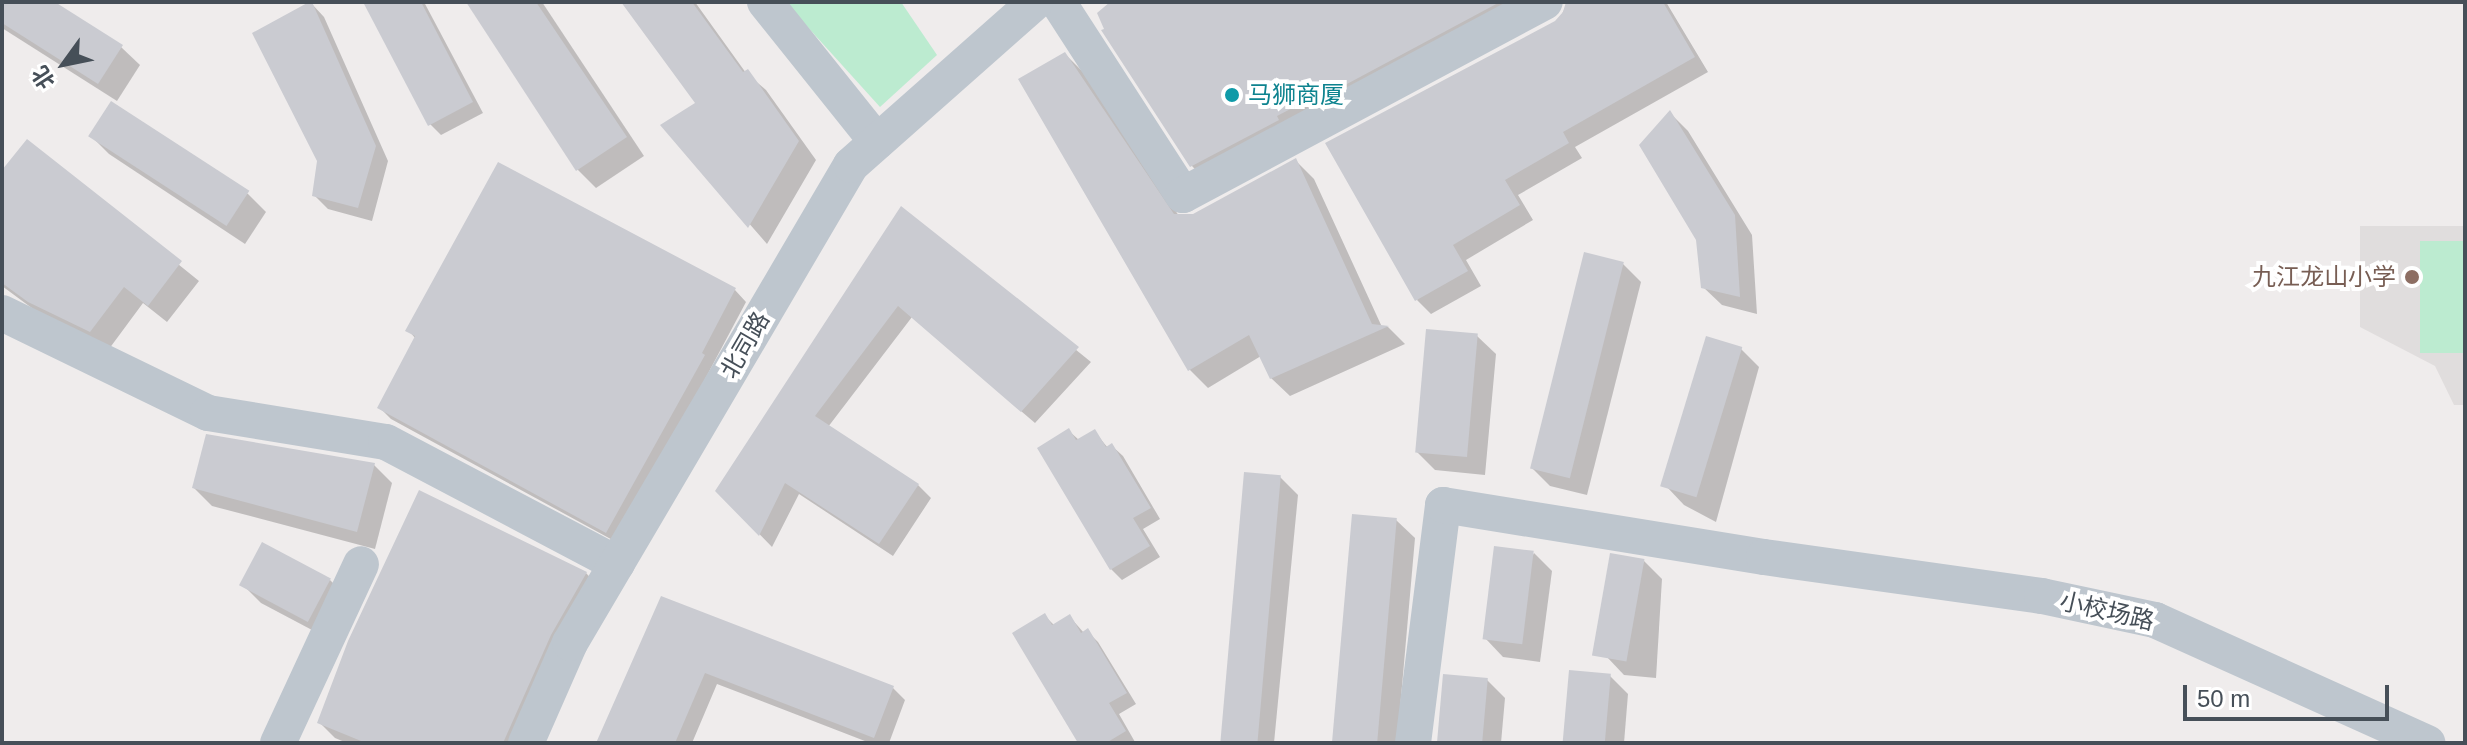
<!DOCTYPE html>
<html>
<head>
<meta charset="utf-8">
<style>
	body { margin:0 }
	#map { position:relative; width:2467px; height:745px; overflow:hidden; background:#efecec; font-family:Helvetica,"Noto Sans SC",sans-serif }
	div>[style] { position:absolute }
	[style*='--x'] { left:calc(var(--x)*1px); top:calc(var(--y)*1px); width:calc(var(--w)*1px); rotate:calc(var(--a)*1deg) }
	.education>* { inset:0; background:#e0dddd }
	.green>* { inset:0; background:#bcebd0; transform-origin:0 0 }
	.shadow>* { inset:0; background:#0003 }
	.building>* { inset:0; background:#cacbd1; transform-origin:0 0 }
	.minor>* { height:36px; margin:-18px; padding:0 18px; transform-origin:18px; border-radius:18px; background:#bec6ce }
	.dots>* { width:22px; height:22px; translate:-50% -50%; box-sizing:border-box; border:4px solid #fff; border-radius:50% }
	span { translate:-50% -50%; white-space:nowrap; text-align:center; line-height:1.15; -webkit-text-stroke:8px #fff; paint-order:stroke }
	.culture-label { font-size:24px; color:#0d838f }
	.left { translate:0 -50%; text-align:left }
	.education-label { font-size:24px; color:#785e54 }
	.right { translate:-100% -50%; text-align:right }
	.street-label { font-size:24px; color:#464f58 }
	.frame { position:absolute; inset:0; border:4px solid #464f58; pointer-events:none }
	.north { position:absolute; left:24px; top:24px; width:80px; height:80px; -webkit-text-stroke:6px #fff; paint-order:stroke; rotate:237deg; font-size:22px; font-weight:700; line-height:32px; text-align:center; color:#464f58 }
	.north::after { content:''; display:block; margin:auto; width:28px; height:36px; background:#464f58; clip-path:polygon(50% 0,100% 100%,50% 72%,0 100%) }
	.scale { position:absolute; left:2183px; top:685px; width:206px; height:36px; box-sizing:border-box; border:4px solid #464f58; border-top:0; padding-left:10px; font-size:24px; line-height:28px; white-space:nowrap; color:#464f58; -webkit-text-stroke:6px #fff; paint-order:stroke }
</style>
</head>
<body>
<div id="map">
	<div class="education">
		<i style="clip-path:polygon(2360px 226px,2465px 226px,2465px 405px,2454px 405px,2435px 366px,2360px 327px)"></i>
	</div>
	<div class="green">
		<i style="clip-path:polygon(785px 2px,901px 2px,937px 55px,880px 107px)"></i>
		<i style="left:2465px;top:241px;width:112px;height:45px;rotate:90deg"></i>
	</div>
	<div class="shadow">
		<i style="clip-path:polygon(2px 2px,51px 2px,121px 47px,140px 65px,117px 101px,2px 28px)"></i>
		<i style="clip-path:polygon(366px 2px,424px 2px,483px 113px,441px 135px,430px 124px)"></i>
		<i style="clip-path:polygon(469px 2px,542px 2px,644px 156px,596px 188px,578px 170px)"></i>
		<i style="clip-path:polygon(624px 2px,695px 2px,746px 73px,766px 90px,816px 160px,767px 244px,663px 125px,698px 103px)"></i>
		<i style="clip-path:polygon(1113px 2px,1541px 2px,1206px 181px,1192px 166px,1104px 31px)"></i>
		<i style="clip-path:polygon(1568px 2px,1666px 2px,1708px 72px,1575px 147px,1582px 158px,1518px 195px,1533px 220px,1466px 260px,1481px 286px,1431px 314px,1417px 300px)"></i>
		<i style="clip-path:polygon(311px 3px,324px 17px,388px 161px,372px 221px,328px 209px,314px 195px,319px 161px)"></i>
		<i style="clip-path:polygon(1065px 54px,1083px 72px,1179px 216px,1193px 216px,1296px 161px,1314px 179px,1382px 327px,1388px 327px,1405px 344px,1290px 396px,1271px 378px,1261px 356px,1208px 388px,1190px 370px)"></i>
		<i style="clip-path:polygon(1670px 113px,1688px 131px,1752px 235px,1757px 314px,1722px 305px,1703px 287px,1698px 239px)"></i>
		<i style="clip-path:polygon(91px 136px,248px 194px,266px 212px,245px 244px,109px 154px)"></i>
		<i style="clip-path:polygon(27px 142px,199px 281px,167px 322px,143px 303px,109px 349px,48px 320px,2px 286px,2px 173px)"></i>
		<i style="clip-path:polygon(902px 209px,1091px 362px,1035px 423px,912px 317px,828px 427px,918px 485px,931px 498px,893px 556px,799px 494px,772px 547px,717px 491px)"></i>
		<i style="clip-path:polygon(1623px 264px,1641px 282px,1587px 495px,1550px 486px,1532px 468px)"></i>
		<i style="clip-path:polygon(735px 290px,746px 302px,618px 543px,391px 419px,379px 407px,416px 339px,408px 330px)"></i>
		<i style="clip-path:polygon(1477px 336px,1496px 354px,1485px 475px,1435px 470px,1417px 452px)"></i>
		<i style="clip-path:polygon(1741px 349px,1759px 367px,1716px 522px,1684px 505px,1666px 486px)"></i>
		<i style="clip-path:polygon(1069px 431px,1079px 440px,1094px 431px,1108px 448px,1112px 446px,1123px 456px,1160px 519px,1143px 529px,1160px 557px,1122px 580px,1111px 569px)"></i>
		<i style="clip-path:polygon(374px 465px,392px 483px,375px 549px,212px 506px,194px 488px)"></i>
		<i style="clip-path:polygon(1280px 477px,1298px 495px,1274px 743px,1222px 743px)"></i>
		<i style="clip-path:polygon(1396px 520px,1415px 538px,1397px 743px,1335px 743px)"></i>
		<i style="clip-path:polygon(1534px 553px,1552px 571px,1540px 662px,1503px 657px,1485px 638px)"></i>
		<i style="clip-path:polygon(1644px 561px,1662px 579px,1656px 678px,1624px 675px,1606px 656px)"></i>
		<i style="clip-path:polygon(586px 573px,601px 589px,525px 743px,347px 743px,335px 738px,319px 722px)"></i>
		<i style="clip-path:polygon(330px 580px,348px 598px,329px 639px,261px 603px,243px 585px)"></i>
		<i style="clip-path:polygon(662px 599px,893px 688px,905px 700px,889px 743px,870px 743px,717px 684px,692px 743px,598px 743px)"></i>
		<i style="clip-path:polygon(1045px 616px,1055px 626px,1070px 617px,1084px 633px,1087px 631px,1098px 642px,1136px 704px,1119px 714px,1135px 742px,1080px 743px)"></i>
		<i style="clip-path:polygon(1610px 676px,1628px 694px,1624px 743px,1564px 743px)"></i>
		<i style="clip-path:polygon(1487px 680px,1505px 698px,1501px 743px,1438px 743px)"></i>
	</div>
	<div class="building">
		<i style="clip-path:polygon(2px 2px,55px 2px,123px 45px,98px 84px,2px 23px)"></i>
		<i style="clip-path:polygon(309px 2px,312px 2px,376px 146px,358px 208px,312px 196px,317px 161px,252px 33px)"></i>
		<i style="clip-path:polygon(363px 2px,421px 2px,473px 102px,428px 126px)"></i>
		<i style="clip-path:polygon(466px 2px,536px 2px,627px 137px,576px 171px)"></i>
		<i style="clip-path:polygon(621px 2px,692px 2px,743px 72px,748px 69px,799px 141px,748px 228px,660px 125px,695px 103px)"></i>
		<i style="clip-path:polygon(1110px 2px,1500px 2px,1304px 107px,1302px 103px,1277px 116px,1279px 120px,1190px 167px,1101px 30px,1104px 29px,1097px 13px)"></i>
		<i style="clip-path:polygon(1566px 2px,1663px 2px,1695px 57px,1563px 132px,1569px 143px,1505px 180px,1520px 205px,1453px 245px,1468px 271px,1415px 301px,1325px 143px,1555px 21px,1563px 12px)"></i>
		<i style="clip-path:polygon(1065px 52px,1174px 214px,1193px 214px,1296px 158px,1372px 324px,1389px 326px,1270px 379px,1249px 335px,1188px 371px,1018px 79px)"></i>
		<i style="left:111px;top:101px;width:165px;height:42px;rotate:33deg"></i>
		<i style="clip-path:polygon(1670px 110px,1735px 215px,1740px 297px,1701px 288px,1696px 240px,1639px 145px)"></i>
		<i style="clip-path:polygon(27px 139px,182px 261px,148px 306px,124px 287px,90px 332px,28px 302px,2px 283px,2px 170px)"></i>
		<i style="clip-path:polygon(498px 162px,736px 288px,702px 353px,705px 355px,606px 533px,377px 408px,415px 336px,405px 331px)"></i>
		<i style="clip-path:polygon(901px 206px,1079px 347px,1021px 412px,898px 306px,815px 416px,919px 484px,879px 544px,785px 483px,759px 536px,715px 491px)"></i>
		<i style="left:1584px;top:252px;width:41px;height:223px;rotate:14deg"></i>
		<i style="left:1426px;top:329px;width:52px;height:124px;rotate:5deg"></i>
		<i style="left:1706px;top:336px;width:38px;height:157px;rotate:17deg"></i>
		<i style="clip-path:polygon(1069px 428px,1076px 440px,1095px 429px,1106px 447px,1112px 443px,1151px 508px,1133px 518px,1150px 546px,1110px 570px,1037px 448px)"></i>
		<i style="clip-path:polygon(206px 434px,375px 463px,357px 532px,192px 488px)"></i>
		<i style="left:1244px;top:472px;width:37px;height:272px;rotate:5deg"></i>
		<i style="clip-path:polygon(419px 490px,587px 572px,551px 635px,503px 743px,366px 743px,317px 723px,348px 641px)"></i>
		<i style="left:1352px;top:514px;width:45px;height:230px;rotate:5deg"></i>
		<i style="left:262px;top:542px;width:78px;height:49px;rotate:28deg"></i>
		<i style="left:1494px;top:546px;width:40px;height:94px;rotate:7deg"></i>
		<i style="left:1610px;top:553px;width:35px;height:104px;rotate:10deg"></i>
		<i style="clip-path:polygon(661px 596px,894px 686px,874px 738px,705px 673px,675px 743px,596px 743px)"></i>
		<i style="clip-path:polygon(1045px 613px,1052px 625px,1070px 614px,1081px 633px,1088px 628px,1127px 693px,1109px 703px,1126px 731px,1106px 743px,1078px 743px,1012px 633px)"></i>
		<i style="left:1569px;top:670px;width:42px;height:73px;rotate:5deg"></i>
		<i style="left:1443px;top:674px;width:45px;height:69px;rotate:5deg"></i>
	</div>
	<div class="minor">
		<i style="--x:765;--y:2;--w:179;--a:51.3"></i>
		<i style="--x:1058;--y:2;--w:230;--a:57.1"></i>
		<i style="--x:1183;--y:195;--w:410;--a:-28.1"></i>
		<i style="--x:2;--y:313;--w:229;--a:25.9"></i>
		<i style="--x:208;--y:413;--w:180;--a:9.3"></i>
		<i style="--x:386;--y:442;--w:261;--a:27.8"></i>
		<i style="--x:278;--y:743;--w:197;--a:-65.1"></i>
		<i style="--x:526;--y:743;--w:109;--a:-66.3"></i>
		<i style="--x:570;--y:643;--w:554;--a:-59.55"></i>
		<i style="--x:851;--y:165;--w:246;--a:-41.5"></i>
		<i style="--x:1413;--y:743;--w:240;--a:-82.8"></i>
		<i style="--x:1443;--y:505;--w:325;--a:9.2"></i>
		<i style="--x:1764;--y:557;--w:281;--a:8"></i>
		<i style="--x:2042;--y:596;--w:116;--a:12"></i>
		<i style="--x:2155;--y:620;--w:299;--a:24.3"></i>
	</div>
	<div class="dots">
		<i style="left:1232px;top:95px;background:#0f9aa8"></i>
		<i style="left:2412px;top:277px;background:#8d6e63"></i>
	</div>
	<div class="culture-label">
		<span class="left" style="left:1248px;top:95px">马狮商厦</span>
	</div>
	<div class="education-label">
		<span class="right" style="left:2396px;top:277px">九江龙山小学</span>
	</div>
	<div class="street-label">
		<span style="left:745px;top:345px;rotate:-60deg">北司路</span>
		<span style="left:2107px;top:611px;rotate:13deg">小校场路</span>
	</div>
	<div class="frame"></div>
	<div class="north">北</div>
	<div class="scale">50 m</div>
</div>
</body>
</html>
